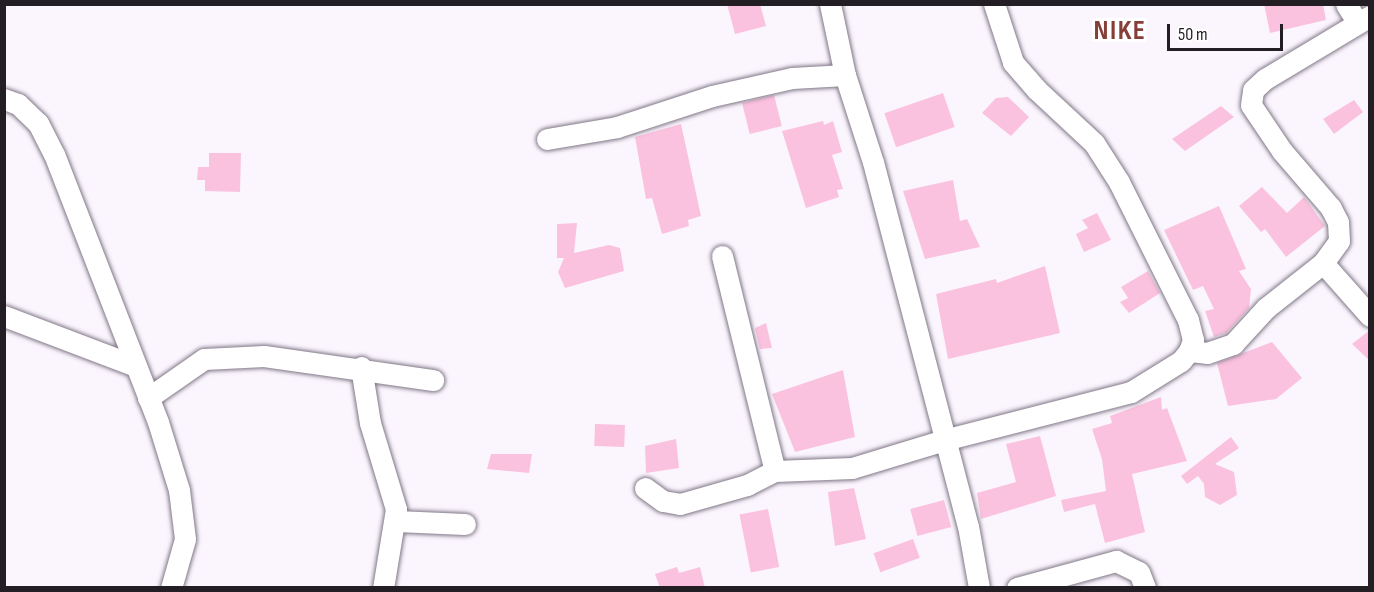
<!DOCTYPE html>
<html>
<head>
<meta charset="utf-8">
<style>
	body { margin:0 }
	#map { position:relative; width:1374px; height:592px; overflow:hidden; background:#fbf6fe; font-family:"Sofia Sans Condensed",sans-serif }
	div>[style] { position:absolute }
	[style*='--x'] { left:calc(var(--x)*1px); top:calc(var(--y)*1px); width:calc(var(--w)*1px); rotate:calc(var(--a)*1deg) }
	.building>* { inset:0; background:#fbc2df; transform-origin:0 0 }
	.roads { filter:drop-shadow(0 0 2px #817787) drop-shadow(0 0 2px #817787) }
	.minor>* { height:21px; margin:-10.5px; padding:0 10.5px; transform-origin:10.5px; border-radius:10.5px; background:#fff }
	span { translate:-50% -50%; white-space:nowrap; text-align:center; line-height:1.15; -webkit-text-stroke:6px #fff; paint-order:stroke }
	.district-label { font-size:28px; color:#863e38; font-weight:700; letter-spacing:1.5px }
	.frame { position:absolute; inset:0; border:6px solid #221e24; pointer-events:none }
	.scale { position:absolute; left:1167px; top:24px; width:116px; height:27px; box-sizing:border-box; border:3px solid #221e24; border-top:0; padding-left:8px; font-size:18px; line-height:21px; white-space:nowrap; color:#221e24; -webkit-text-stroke:4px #fff; paint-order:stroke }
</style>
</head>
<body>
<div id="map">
	<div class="building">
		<i style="clip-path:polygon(727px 4px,760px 4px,766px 26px,735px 34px)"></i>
		<i style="clip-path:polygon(1264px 4px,1323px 4px,1326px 20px,1270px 33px)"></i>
		<i style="left:943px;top:93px;width:36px;height:62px;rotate:71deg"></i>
		<i style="left:774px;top:95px;width:32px;height:33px;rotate:76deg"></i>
		<i style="clip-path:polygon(1008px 97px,1029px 117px,1011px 136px,982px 113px,996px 98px)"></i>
		<i style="clip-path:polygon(1354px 100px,1363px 112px,1334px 134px,1323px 119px)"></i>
		<i style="clip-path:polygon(1221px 106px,1234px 117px,1185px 151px,1172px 139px)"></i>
		<i style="clip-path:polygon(823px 121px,824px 125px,833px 121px,842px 152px,832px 155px,843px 189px,837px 190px,839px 197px,806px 208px,782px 131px)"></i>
		<i style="clip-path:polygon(681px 124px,701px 216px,688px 220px,689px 226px,662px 234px,652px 198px,646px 199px,635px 137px)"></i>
		<i style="clip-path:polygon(209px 153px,241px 153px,240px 192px,205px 191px,205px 180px,197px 180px,198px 167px,209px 167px)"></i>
		<i style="clip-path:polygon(953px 180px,960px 221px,967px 219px,980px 247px,925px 259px,903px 191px)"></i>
		<i style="clip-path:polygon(1262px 187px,1287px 213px,1304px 197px,1325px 226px,1286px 257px,1265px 229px,1261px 232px,1239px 206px)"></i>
		<i style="clip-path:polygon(1219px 206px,1246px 269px,1239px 271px,1251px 289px,1249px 308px,1226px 333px,1214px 337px,1205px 311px,1214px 309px,1203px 286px,1193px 290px,1164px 230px)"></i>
		<i style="clip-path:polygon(1097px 213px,1111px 240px,1084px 252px,1076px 234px,1088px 228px,1082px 220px)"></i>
		<i style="clip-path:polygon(577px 223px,574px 253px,609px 245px,620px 248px,624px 271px,565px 288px,558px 272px,564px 258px,557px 258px,557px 224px)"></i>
		<i style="clip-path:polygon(1045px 266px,1060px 333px,948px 359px,936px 294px,996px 279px,997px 283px)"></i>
		<i style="clip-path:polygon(1148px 271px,1160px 293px,1129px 313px,1120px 302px,1128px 298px,1121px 287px)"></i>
		<i style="clip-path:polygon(766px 323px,772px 348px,760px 349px,755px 328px)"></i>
		<i style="clip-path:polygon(1370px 330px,1370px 361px,1352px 344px)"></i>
		<i style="clip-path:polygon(1272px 342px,1302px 378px,1276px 399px,1228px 406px,1217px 363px)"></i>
		<i style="clip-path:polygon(843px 370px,855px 437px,795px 452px,772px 394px)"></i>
		<i style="clip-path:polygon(1161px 397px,1162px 410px,1167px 408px,1187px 461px,1132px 474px,1145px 532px,1105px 543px,1095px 504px,1064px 512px,1061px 500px,1106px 491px,1102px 459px,1092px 429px,1112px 423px,1110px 416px)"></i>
		<i style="left:595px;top:424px;width:30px;height:22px;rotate:2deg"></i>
		<i style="clip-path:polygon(1040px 436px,1056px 496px,981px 519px,977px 493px,1016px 482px,1006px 444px)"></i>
		<i style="clip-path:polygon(1231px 437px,1239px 448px,1215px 464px,1234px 472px,1237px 495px,1220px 505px,1205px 497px,1204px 484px,1198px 476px,1187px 484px,1181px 476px)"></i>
		<i style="clip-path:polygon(676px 439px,679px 468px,646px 473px,645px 446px)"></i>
		<i style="clip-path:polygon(491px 454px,532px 454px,529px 473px,487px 469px)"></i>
		<i style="clip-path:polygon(854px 488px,866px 539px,835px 546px,828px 492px)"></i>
		<i style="left:944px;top:500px;width:28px;height:35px;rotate:75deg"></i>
		<i style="left:768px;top:509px;width:59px;height:29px;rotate:79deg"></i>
		<i style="left:913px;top:539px;width:20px;height:42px;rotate:70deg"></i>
		<i style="clip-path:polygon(677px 567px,679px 573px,700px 567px,705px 588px,660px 588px,655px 574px)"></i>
	</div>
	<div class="roads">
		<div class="minor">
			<i style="--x:830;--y:4;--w:73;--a:78.1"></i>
			<i style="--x:845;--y:75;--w:91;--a:72.2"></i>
			<i style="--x:873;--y:162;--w:376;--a:75.4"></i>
			<i style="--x:968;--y:526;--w:63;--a:79.9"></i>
			<i style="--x:1346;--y:4;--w:22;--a:58"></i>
			<i style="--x:4;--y:99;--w:15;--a:20"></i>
			<i style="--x:18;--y:104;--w:28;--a:44"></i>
			<i style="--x:38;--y:123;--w:35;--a:63"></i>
			<i style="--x:54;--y:154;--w:287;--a:68.8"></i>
			<i style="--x:158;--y:422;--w:71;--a:72.8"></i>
			<i style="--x:179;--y:490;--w:49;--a:83"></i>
			<i style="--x:185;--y:539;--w:51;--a:105.9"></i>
			<i style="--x:547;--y:139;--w:71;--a:-9.7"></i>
			<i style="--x:617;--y:127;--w:100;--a:-18.1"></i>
			<i style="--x:712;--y:96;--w:82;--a:-12.7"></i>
			<i style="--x:792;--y:78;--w:53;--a:-3.2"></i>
			<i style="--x:722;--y:256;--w:221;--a:76.2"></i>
			<i style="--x:1323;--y:263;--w:71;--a:48.4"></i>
			<i style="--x:4;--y:316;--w:138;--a:20.8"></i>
			<i style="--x:1189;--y:351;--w:18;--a:6"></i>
			<i style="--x:1207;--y:353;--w:28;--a:-19"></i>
			<i style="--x:1233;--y:344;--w:49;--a:-47.5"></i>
			<i style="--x:1266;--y:308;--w:73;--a:-38.3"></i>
			<i style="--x:1323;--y:263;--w:27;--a:-54"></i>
			<i style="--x:1339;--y:241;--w:19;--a:-93"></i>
			<i style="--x:1338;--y:222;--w:16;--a:-117"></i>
			<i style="--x:1331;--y:208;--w:75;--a:-130.7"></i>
			<i style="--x:1282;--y:151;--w:55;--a:-124"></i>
			<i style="--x:1251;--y:105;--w:15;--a:-82"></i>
			<i style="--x:1253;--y:90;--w:16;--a:-43"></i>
			<i style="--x:1265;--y:79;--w:122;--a:-31"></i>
			<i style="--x:361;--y:367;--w:57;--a:80.9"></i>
			<i style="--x:370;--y:423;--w:90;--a:73.2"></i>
			<i style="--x:396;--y:509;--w:80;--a:99.3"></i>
			<i style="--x:148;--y:398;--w:68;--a:-34.9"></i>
			<i style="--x:204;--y:359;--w:60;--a:-2.9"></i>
			<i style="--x:264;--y:356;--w:171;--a:8.1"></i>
			<i style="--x:645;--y:488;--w:22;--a:36"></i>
			<i style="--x:663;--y:501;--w:17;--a:10"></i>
			<i style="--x:680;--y:504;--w:70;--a:-15.8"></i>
			<i style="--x:747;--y:485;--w:31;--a:-27"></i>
			<i style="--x:775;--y:471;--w:77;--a:-2.2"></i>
			<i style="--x:852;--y:468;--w:96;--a:-16.9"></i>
			<i style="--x:944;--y:440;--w:193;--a:-14.4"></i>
			<i style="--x:1131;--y:392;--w:59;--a:-31.8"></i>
			<i style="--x:1181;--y:361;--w:13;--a:-51"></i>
			<i style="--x:1189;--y:351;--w:12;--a:-70"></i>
			<i style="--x:1193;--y:340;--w:21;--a:-104"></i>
			<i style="--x:1188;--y:320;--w:154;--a:-116.6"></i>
			<i style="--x:1119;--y:182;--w:46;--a:-122.7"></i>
			<i style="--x:1094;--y:143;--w:78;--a:-137.1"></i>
			<i style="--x:1037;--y:90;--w:37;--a:-131"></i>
			<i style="--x:1013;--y:62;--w:61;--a:-108.1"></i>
			<i style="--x:396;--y:521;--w:69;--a:2.5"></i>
			<i style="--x:1017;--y:588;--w:103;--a:-15.3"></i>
			<i style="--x:1116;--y:561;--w:25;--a:26"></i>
			<i style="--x:1139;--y:572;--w:17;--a:69"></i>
		</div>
	</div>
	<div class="district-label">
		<span style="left:1120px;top:31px">NIKE</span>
	</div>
	<div class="frame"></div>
	<div class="scale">50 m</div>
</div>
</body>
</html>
